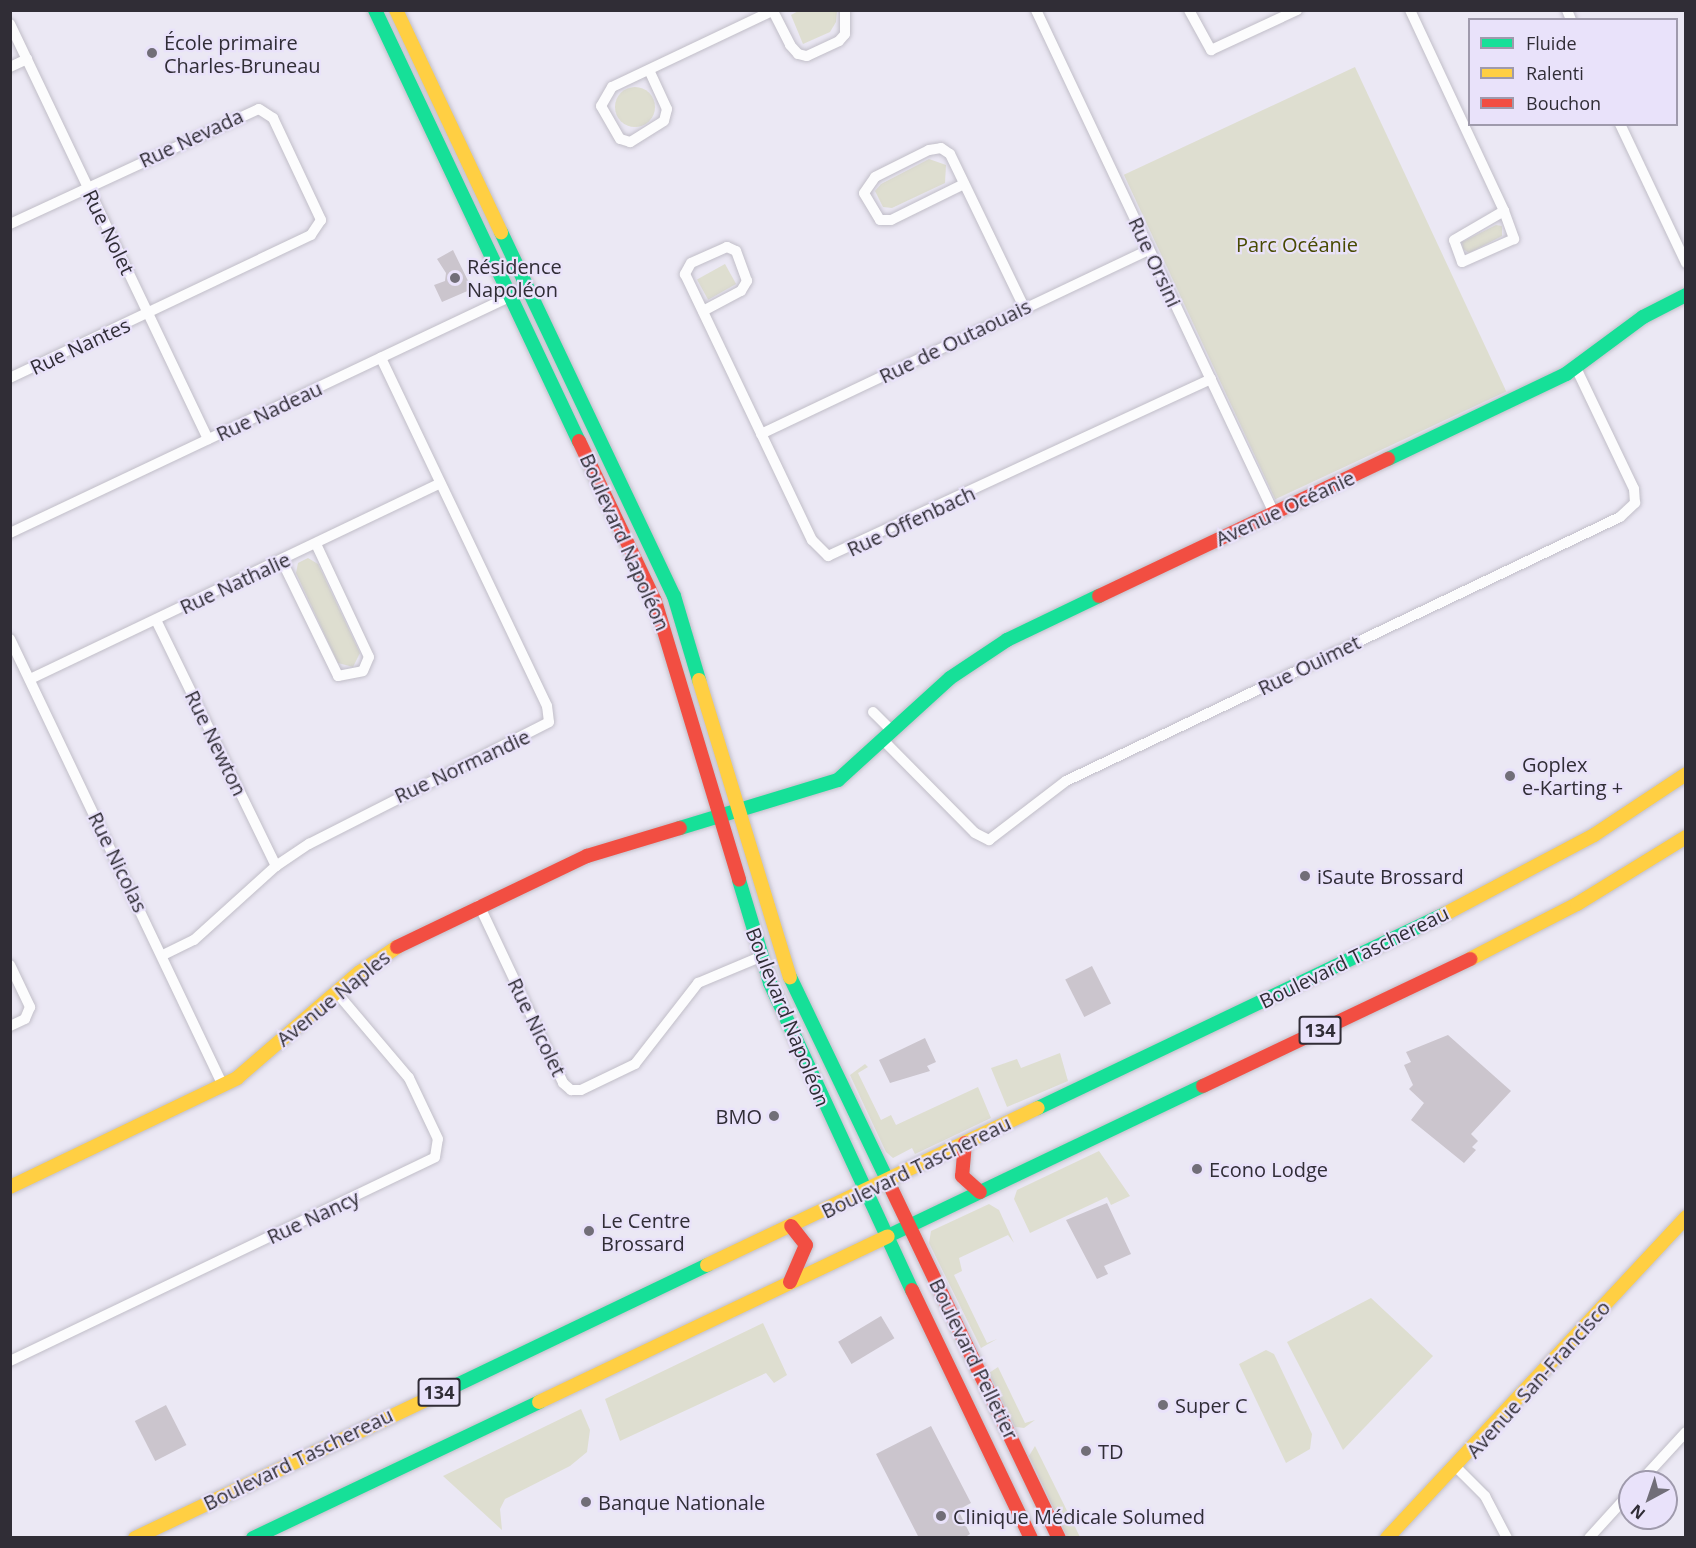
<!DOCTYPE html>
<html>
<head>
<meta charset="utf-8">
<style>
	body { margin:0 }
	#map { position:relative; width:1696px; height:1548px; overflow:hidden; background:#ebe8f4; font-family:"Open Sans",sans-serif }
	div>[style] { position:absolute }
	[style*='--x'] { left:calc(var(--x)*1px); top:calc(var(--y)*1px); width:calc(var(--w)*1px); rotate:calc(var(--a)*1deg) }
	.green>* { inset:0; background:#deded0; transform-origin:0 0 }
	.round { border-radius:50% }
	.building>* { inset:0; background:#cbc5cd; transform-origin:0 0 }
	.roads { filter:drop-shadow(0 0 2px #c1bec8) drop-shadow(0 0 2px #c1bec8) }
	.street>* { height:10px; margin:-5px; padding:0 5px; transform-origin:5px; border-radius:5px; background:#fcfcfd }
	.fast>* { height:14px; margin:-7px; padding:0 7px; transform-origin:7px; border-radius:7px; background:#16e098 }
	.slow>* { height:14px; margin:-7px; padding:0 7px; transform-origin:7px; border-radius:7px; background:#ffcf43 }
	.jam>* { height:14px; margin:-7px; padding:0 7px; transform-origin:7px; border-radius:7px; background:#f24e42 }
	.dots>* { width:16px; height:16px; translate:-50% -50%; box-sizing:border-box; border:3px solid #e9e2fa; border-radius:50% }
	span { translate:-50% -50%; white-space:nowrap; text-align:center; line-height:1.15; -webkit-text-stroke:4.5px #e9e2fa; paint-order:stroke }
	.shield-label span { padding:2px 4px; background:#e9e2fa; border:2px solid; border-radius:4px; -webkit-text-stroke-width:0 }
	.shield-label { font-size:18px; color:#302d36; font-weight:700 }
	.poi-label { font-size:20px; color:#302d36 }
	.left { translate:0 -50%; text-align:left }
	.right { translate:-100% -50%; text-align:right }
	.street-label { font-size:20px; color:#302d36 }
	.park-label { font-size:20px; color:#484a02 }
	.frame { position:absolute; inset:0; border:12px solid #302d36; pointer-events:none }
	.legend { position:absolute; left:1468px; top:18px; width:210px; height:108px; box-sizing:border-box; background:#e9e2fa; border:2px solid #9f9aac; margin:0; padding:8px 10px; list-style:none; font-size:18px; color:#302d36 }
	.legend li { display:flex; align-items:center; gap:12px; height:30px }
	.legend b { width:30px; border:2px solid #9f9aac }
	.north { position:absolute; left:1618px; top:1470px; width:60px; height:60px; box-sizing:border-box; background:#e9e2fa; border:2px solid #9f9aac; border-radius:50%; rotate:220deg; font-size:16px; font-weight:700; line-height:24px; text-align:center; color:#302d36 }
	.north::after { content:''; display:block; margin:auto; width:21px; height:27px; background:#716e78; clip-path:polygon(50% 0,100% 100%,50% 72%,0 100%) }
</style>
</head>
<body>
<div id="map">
	<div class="green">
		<i style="clip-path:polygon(800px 10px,837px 11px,836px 22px,830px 32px,803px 44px,791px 15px)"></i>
		<i style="left:1355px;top:67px;width:358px;height:255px;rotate:65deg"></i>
		<i class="round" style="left:615px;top:87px;width:40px;height:40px"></i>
		<i style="clip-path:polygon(929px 159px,946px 165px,945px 183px,892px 208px,883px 207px,875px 191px,881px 184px)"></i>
		<i style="clip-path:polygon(1496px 225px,1502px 226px,1502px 236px,1469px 253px,1463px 249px,1462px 242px)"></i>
		<i style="left:725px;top:264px;width:23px;height:32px;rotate:61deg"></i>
		<i style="clip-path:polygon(308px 558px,318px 564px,360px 653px,353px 667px,338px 663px,296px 573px,298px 563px)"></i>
		<i style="clip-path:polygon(1060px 1053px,1068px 1081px,1007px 1107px,991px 1068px,1017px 1059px,1021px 1068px)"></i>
		<i style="clip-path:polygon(865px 1064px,868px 1067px,858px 1073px,881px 1120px,891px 1115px,896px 1125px,978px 1087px,991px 1118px,915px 1154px,912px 1148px,893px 1158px,886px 1152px,850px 1075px)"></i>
		<i style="clip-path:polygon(1099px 1151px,1130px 1196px,1111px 1205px,1107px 1197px,1030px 1233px,1014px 1199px,1017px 1190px)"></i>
		<i style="clip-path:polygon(989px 1204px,999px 1210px,1014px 1243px,1008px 1235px,959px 1258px,962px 1271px,954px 1275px,987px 1343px,997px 1339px,981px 1348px,929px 1243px,931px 1231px)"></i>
		<i style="clip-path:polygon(1371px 1298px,1433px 1356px,1343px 1450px,1287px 1342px)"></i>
		<i style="clip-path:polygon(763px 1323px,787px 1375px,774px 1383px,766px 1373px,620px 1441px,605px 1399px)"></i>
		<i style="clip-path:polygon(1266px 1350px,1274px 1354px,1312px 1434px,1310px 1449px,1286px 1463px,1239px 1364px)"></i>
		<i style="clip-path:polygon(1007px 1361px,998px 1367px,1025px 1423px,1035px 1420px,1024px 1428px,1015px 1427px,989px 1373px)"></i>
		<i style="clip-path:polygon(581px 1409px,590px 1430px,587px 1452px,570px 1466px,505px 1499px,500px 1509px,502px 1530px,443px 1476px)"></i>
		<i style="clip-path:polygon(1035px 1446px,1080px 1537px,1067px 1537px,1029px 1456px)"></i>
	</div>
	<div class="building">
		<i style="clip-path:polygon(453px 250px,472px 289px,442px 302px,434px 285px,445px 281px,446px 273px,437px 259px)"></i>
		<i style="left:1092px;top:966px;width:42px;height:30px;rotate:63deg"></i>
		<i style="clip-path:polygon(1448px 1035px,1511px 1091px,1471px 1134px,1478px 1141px,1472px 1147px,1476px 1150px,1464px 1163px,1411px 1120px,1424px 1103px,1409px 1089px,1413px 1085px,1404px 1065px,1411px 1062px,1406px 1052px)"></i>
		<i style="clip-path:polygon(925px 1038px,936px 1062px,927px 1066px,930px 1071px,890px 1083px,879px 1060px)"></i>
		<i style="clip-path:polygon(1107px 1203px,1131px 1254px,1104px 1266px,1108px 1274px,1097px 1279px,1066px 1220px)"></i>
		<i style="left:881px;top:1316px;width:26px;height:50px;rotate:59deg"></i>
		<i style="left:166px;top:1405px;width:45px;height:35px;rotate:63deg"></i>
		<i style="clip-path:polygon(931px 1426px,971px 1503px,958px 1510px,970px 1534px,964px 1538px,919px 1538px,876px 1454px)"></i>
	</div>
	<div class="roads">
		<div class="street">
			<i style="--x:1036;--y:10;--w:556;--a:64.68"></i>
			<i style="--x:1189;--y:10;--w:46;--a:61.2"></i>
			<i style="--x:1211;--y:50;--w:95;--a:-24.9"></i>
			<i style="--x:1410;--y:10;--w:222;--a:64.9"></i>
			<i style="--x:1504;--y:211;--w:30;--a:70"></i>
			<i style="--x:1514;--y:239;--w:57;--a:156.1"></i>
			<i style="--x:1462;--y:262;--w:23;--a:-110"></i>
			<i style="--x:1454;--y:240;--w:58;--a:-30.1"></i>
			<i style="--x:1567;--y:10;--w:11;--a:68"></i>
			<i style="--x:773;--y:11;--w:38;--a:63"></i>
			<i style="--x:790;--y:45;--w:12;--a:48"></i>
			<i style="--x:798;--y:54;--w:9;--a:13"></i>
			<i style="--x:807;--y:56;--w:35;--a:-25"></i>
			<i style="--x:839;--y:41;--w:9;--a:-49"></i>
			<i style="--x:845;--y:34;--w:24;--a:-90"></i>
			<i style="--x:10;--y:24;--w:460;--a:64.5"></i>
			<i style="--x:10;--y:67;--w:19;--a:-25"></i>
			<i style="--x:649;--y:70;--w:43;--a:65.2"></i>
			<i style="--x:667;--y:109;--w:12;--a:104"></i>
			<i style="--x:664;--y:121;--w:40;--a:148"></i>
			<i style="--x:630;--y:142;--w:10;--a:-163"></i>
			<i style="--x:620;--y:139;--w:38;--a:-120"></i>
			<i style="--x:601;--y:106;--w:22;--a:-60"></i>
			<i style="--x:612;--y:87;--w:179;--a:-25.4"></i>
			<i style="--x:1620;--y:124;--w:154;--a:64.6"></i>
			<i style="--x:964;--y:184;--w:81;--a:153.7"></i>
			<i style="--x:891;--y:220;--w:11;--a:180"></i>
			<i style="--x:880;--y:220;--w:31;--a:-121"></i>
			<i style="--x:864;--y:193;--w:19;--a:-55"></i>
			<i style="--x:875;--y:177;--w:60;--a:-26.6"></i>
			<i style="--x:929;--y:150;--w:12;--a:-9"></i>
			<i style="--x:941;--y:148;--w:11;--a:34"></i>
			<i style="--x:950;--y:154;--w:170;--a:64.2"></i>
			<i style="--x:10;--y:224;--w:274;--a:-24.8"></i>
			<i style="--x:259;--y:109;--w:17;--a:33"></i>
			<i style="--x:273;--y:118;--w:113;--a:64.8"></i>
			<i style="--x:321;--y:220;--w:18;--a:124"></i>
			<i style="--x:311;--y:235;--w:333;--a:154.6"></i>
			<i style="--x:703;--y:311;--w:43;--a:-27.8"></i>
			<i style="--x:741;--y:291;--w:12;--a:-59"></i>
			<i style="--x:747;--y:281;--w:32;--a:-110"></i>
			<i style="--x:736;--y:251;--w:10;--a:-156"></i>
			<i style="--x:727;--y:247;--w:39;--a:156"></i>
			<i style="--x:691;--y:263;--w:13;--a:119"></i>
			<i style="--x:685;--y:274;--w:295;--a:64.5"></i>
			<i style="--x:812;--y:540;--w:23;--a:45"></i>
			<i style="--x:828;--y:556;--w:422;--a:-24.8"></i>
			<i style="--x:761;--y:434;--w:429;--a:-25.4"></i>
			<i style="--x:10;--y:533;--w:573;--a:-25.31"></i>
			<i style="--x:282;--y:561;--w:128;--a:64"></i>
			<i style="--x:338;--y:676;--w:25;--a:-11"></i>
			<i style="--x:363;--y:671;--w:15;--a:-67"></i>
			<i style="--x:369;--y:657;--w:125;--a:-115.1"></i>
			<i style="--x:156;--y:620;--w:274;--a:64"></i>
			<i style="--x:10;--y:639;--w:495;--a:64.5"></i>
			<i style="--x:30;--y:679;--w:453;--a:-25.5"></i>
			<i style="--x:873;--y:712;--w:28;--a:45"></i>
			<i style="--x:884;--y:741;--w:129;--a:45.3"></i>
			<i style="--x:975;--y:833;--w:16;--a:27"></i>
			<i style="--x:989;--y:840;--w:97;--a:-37.5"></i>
			<i style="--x:1066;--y:781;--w:614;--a:-25.48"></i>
			<i style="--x:1620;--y:517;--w:21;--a:-43"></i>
			<i style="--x:1635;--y:503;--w:14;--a:-94"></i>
			<i style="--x:1634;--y:489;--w:134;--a:-115.6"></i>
			<i style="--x:479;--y:905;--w:197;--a:64.7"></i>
			<i style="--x:563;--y:1083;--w:11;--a:41"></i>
			<i style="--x:571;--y:1090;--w:10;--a:0"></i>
			<i style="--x:581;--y:1090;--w:60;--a:-25.7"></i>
			<i style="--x:635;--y:1064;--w:103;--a:-52.1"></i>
			<i style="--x:698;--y:983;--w:67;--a:-22.8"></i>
			<i style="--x:163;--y:955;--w:34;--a:-26"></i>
			<i style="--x:194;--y:940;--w:110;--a:-42.1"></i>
			<i style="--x:276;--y:866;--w:40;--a:-34"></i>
			<i style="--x:309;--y:844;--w:269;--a:-26.9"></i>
			<i style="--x:549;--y:722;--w:16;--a:-97"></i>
			<i style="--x:547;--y:706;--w:386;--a:-115.5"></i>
			<i style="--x:10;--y:965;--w:47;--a:64.5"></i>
			<i style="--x:30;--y:1007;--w:13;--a:113"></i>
			<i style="--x:25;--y:1019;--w:17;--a:155"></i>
			<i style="--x:10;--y:1361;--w:471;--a:-25.6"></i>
			<i style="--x:435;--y:1157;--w:18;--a:-81"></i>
			<i style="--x:438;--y:1139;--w:68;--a:-115.4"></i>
			<i style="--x:409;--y:1078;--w:111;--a:-130.3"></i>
			<i style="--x:1457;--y:1468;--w:40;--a:45"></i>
			<i style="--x:1485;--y:1496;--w:47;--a:62.4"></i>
			<i style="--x:1640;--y:1482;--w:68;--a:-47.4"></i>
			<i style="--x:1589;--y:1538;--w:61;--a:-47.7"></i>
		</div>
		<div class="fast">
			<i style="--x:375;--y:10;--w:477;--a:64.7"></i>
			<i style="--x:501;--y:232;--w:403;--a:64.6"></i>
			<i style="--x:674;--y:596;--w:88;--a:73.4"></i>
			<i style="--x:1388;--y:459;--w:197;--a:-25.5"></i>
			<i style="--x:1566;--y:374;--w:96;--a:-36.5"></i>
			<i style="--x:1643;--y:317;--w:48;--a:-27.1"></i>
			<i style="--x:680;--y:828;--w:165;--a:-16.9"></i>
			<i style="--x:838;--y:780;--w:151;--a:-42.3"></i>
			<i style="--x:950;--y:678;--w:69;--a:-33.7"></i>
			<i style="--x:1007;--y:640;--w:102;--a:-25.6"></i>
			<i style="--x:739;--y:880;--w:108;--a:73.2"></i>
			<i style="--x:770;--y:983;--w:338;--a:65.2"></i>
			<i style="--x:790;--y:977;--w:236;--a:64.4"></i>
			<i style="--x:1038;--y:1108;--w:451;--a:-25.5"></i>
			<i style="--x:888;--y:1236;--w:349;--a:-25.5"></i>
			<i style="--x:438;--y:1394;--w:298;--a:-25.6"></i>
			<i style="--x:253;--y:1538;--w:317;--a:-25.4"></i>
		</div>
		<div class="slow">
			<i style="--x:396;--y:10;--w:246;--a:64.7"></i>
			<i style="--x:699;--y:680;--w:311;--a:73"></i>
			<i style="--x:1445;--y:914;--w:169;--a:-27.9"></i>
			<i style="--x:1594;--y:835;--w:110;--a:-33.5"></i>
			<i style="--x:1470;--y:959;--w:120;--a:-27.2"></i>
			<i style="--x:1577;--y:904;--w:128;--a:-31.6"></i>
			<i style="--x:10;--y:1187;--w:252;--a:-25.6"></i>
			<i style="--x:237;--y:1078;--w:162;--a:-40.8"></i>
			<i style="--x:360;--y:972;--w:45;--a:-34"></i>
			<i style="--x:707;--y:1265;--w:366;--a:-25.4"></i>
			<i style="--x:539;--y:1402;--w:386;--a:-25.4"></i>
			<i style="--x:135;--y:1538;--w:335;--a:-25.4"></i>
			<i style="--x:1387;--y:1538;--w:439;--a:-47"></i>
		</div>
		<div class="jam">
			<i style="--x:579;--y:441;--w:177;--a:64.6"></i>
			<i style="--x:655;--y:601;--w:291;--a:73.2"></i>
			<i style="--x:1099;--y:596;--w:320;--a:-25.4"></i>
			<i style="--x:397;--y:947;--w:211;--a:-25.6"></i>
			<i style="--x:587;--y:856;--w:97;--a:-16.8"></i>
			<i style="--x:1203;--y:1086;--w:296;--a:-25.4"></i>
			<i style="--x:965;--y:1143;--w:33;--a:95"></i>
			<i style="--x:962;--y:1176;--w:24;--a:42"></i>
			<i style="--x:892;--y:1190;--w:386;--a:64.4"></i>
			<i style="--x:790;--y:1282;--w:40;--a:-66.6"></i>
			<i style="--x:806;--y:1245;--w:24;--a:-128"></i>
			<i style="--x:912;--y:1290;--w:275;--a:64.4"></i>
		</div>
	</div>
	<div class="dots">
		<i style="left:152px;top:53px;background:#716e78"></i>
		<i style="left:455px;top:278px;background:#716e78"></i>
		<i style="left:1510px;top:776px;background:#716e78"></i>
		<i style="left:1305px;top:876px;background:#716e78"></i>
		<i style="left:774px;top:1116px;background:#716e78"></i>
		<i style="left:1197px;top:1169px;background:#716e78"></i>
		<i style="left:589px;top:1231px;background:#716e78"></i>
		<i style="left:1163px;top:1405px;background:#716e78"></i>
		<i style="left:1086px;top:1451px;background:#716e78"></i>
		<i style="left:586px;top:1502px;background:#716e78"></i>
		<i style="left:941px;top:1516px;background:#716e78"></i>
	</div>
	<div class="shield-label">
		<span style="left:1320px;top:1030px">134</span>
		<span style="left:439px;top:1392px">134</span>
	</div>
	<div class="poi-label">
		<span class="left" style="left:164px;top:54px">École primaire<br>Charles-Bruneau</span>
		<span class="left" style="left:467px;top:278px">Résidence<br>Napoléon</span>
		<span class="left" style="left:1522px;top:776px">Goplex<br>e-Karting +</span>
		<span class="left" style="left:1317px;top:876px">iSaute Brossard</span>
		<span class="right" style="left:762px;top:1116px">BMO</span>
		<span class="left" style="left:1209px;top:1169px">Econo Lodge</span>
		<span class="left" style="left:601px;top:1232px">Le Centre<br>Brossard</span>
		<span class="left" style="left:1175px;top:1405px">Super C</span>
		<span class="left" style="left:1098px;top:1451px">TD</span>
		<span class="left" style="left:598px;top:1502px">Banque Nationale</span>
		<span class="left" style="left:953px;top:1516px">Clinique Médicale Solumed</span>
	</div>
	<div class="street-label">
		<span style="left:191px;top:138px;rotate:-25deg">Rue Nevada</span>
		<span style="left:109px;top:232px;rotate:64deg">Rue Nolet</span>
		<span style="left:1155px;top:262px;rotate:65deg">Rue Orsini</span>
		<span style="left:955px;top:341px;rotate:-26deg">Rue de Outaouais</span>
		<span style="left:80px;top:346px;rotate:-25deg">Rue Nantes</span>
		<span style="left:269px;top:411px;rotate:-25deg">Rue Nadeau</span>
		<span style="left:1285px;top:508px;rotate:-25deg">Avenue Océanie</span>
		<span style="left:911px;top:521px;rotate:-25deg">Rue Offenbach</span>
		<span style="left:625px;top:542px;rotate:66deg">Boulevard Napoléon</span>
		<span style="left:235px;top:583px;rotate:-25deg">Rue Nathalie</span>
		<span style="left:1309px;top:665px;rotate:-26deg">Rue Ouimet</span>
		<span style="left:216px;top:743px;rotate:64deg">Rue Newton</span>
		<span style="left:462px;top:766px;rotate:-25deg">Rue Normandie</span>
		<span style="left:118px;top:862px;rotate:64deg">Rue Nicolas</span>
		<span style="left:1354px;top:957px;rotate:-26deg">Boulevard Taschereau</span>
		<span style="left:333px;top:998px;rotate:-39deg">Avenue Naples</span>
		<span style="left:788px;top:1017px;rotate:68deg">Boulevard Napoléon</span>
		<span style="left:537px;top:1027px;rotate:64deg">Rue Nicolet</span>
		<span style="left:916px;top:1167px;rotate:-26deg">Boulevard Taschereau</span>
		<span style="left:313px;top:1217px;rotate:-25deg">Rue Nancy</span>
		<span style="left:974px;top:1359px;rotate:64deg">Boulevard Pelletier</span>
		<span style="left:1538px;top:1379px;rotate:-48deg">Avenue San-Francisco</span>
		<span style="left:298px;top:1459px;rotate:-26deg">Boulevard Taschereau</span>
	</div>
	<div class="park-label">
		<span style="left:1297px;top:244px">Parc Océanie</span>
	</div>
	<div class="frame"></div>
	<ul class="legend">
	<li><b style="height:8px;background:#16e098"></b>Fluide</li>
	<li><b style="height:8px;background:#ffcf43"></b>Ralenti</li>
	<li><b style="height:8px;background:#f24e42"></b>Bouchon</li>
	</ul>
	<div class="north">N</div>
</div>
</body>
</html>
